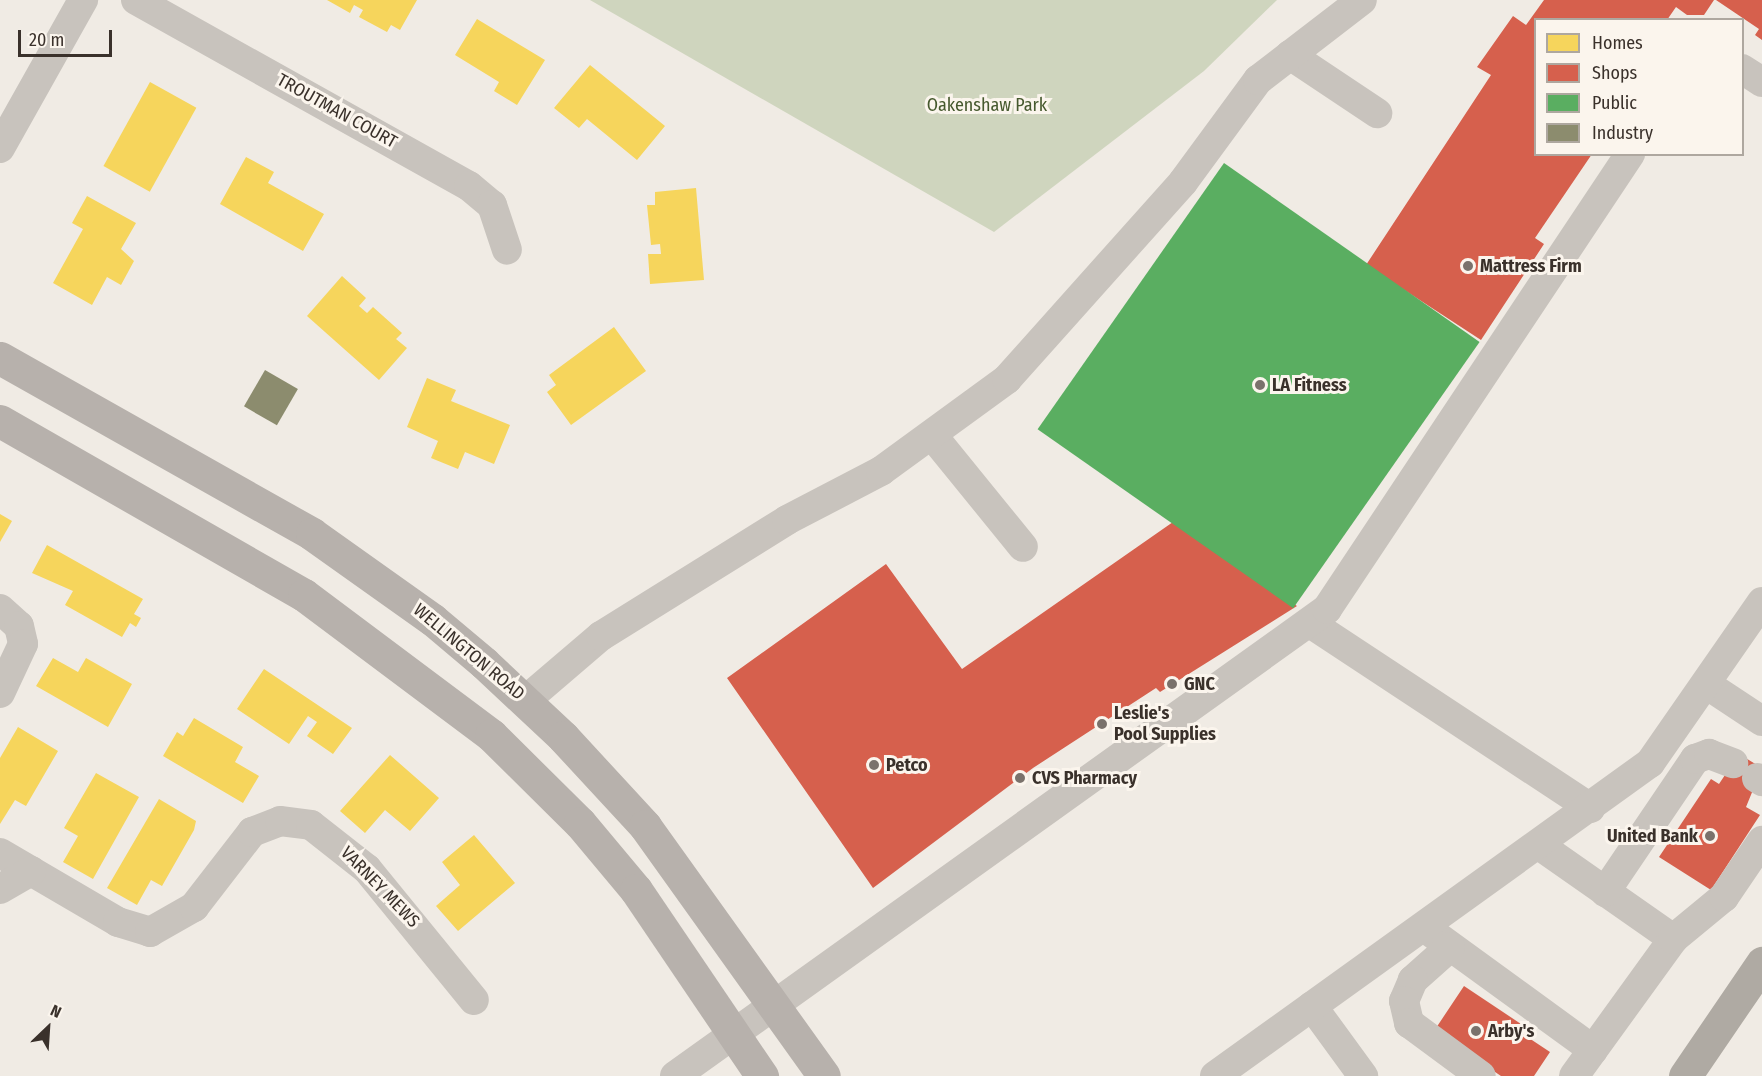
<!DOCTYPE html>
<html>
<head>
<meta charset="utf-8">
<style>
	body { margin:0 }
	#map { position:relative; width:1762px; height:1076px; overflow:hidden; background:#f0ebe4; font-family:"Fira Sans Condensed",sans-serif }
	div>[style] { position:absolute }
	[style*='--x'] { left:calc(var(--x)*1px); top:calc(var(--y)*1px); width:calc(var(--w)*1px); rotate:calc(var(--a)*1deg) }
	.green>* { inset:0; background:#cfd5be }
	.homes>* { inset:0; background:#f6d55c; transform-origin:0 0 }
	.shops>* { inset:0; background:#d6604d }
	.public>* { inset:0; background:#5aae61; transform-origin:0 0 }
	.industry>* { inset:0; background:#8c8c6e; transform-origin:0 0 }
	.minor>* { height:30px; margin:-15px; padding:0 15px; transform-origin:15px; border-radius:15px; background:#c8c3bd }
	.major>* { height:33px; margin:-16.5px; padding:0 16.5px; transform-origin:16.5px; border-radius:16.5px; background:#b7b1ac }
	.highway>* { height:33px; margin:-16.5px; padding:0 16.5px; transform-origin:16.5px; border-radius:16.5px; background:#afaaa3 }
	.dots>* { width:16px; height:16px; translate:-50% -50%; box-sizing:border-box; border:3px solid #fbf5ed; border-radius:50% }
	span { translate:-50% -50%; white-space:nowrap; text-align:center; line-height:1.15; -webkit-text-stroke:6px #fbf5ed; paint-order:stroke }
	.park-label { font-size:18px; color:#46592e }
	.street-label { font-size:18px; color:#3a312b }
	.poi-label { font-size:18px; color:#3a312b; font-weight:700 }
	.left { translate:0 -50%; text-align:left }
	.right { translate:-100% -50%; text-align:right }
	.legend { position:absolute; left:1534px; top:18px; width:210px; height:138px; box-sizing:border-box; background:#fbf5ed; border:2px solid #aea79f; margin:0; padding:8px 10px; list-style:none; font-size:18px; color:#3a312b }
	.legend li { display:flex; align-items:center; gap:12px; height:30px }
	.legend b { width:30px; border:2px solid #aea79f }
	.north { position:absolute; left:18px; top:998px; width:60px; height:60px; -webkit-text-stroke:4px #fbf5ed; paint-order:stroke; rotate:25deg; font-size:16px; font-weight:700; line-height:24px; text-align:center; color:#3a312b }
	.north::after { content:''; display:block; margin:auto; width:21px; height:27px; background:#3a312b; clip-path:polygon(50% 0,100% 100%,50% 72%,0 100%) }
	.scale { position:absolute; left:18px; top:30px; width:94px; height:27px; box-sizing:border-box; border:3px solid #3a312b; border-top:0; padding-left:8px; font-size:18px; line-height:21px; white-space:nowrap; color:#3a312b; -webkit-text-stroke:4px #fbf5ed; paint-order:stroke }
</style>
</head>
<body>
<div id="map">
	<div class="green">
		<i style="clip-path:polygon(590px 0,1277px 0,1204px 71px,994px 232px)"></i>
	</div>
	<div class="homes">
		<i style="clip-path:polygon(327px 0,417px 0,400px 30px,391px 25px,387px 32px,359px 17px,363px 10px,354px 5px,350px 13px)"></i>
		<i style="clip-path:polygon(477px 19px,545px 60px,517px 105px,494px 91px,499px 82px,455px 55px)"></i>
		<i style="clip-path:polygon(590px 65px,665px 126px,637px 160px,587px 119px,579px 128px,554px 108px)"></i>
		<i style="left:150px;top:82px;width:53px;height:96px;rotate:29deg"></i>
		<i style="clip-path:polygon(246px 157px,274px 172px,268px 183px,324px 214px,303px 251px,220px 204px)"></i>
		<i style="clip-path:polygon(696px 188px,704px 280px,650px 284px,648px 254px,661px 254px,660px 244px,651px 245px,647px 205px,655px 205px,655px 192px)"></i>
		<i style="clip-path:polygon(87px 196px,136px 223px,121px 249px,134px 261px,121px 285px,107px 277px,92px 305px,53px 283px,83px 229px,72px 223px)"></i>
		<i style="clip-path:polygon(342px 276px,366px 298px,359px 306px,367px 313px,373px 307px,402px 333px,396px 339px,407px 348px,379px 380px,307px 316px)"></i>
		<i style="clip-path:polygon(614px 327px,646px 371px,571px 425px,547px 392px,556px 385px,549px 375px)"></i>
		<i style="clip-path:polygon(427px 378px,456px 390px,451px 401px,510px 425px,494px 464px,465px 452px,458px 469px,431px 458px,438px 441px,407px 427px)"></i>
		<i style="clip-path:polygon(0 514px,12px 521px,0 542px)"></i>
		<i style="clip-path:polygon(47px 545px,143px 599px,134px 614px,141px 618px,136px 627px,130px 623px,122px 637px,65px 605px,73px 591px,32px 573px)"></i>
		<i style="clip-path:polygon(53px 658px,78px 672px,86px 658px,132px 684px,108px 727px,36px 686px)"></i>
		<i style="clip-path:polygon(264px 669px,352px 728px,333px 754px,307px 736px,317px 722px,308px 716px,289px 744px,237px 709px)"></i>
		<i style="clip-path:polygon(194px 718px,243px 747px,235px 762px,259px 776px,243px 803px,163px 756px,177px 732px,183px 736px)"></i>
		<i style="clip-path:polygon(18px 727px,58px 751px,26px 806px,15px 800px,0 824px,0 758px)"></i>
		<i style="clip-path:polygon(390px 755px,439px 798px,410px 831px,385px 810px,365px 833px,340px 811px)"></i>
		<i style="clip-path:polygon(96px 773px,139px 797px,93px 879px,63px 862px,78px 836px,64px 828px)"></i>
		<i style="clip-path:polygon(159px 799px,196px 821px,194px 830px,162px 886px,151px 880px,137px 905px,107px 888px)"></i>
		<i style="clip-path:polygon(474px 835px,515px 883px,458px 931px,436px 906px,460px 885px,442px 862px)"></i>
	</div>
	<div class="shops">
		<i style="clip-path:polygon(1544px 0,1714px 0,1704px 15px,1687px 15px,1676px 7px,1667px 20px,1536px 20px,1536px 154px,1592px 154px,1535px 238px,1544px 244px,1481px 340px,1366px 265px,1491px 75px,1477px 67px,1513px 16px,1526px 25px)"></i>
		<i style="clip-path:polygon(1716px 0,1762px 0,1762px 40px,1755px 35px,1759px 29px)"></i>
		<i style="clip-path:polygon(1173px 522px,1297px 606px,1160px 692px,1156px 688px,1033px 768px,873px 888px,727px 678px,886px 564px,962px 669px)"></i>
		<i style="clip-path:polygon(1739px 754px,1762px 768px,1746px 807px,1760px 815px,1711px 890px,1659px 857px,1711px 779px,1719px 784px)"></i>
		<i style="clip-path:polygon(1464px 986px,1521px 1024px,1517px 1030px,1550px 1052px,1534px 1076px,1501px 1076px,1434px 1031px)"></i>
	</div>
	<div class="public">
		<i style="left:1224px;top:163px;width:312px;height:325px;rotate:35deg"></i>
	</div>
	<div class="industry">
		<i style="left:265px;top:370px;width:38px;height:42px;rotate:30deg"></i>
	</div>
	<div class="minor">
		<i style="--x:136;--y:0;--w:381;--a:29.2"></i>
		<i style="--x:469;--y:186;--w:30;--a:40"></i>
		<i style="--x:492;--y:205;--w:47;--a:71.6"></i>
		<i style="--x:1290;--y:55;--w:105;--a:33.7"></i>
		<i style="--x:1742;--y:69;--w:24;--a:33"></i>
		<i style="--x:0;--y:148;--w:170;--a:-60.7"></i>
		<i style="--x:932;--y:435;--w:144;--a:50.9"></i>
		<i style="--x:0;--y:609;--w:25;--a:42"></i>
		<i style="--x:19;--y:626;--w:18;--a:77"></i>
		<i style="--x:23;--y:644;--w:54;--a:115.1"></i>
		<i style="--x:1310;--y:623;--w:336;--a:33.4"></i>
		<i style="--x:1706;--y:684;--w:67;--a:33.5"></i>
		<i style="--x:526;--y:700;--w:99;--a:-40.5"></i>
		<i style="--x:601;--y:636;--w:219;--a:-31.9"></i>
		<i style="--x:787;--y:520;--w:106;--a:-27.5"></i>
		<i style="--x:881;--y:471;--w:156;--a:-36.1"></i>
		<i style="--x:1007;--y:379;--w:264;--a:-48.2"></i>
		<i style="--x:1183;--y:182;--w:127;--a:-53.7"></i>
		<i style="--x:1258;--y:80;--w:131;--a:-37.6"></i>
		<i style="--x:1757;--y:778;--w:6;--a:31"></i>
		<i style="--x:1539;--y:845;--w:164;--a:35"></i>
		<i style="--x:0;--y:853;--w:137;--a:30.3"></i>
		<i style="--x:118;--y:922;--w:34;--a:17"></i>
		<i style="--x:150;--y:932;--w:51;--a:-29.6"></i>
		<i style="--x:194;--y:907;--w:95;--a:-52.3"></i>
		<i style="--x:252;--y:832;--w:30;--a:-21"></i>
		<i style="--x:280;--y:821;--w:31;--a:7"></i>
		<i style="--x:311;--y:825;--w:71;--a:38.2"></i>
		<i style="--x:367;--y:869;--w:169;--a:50.8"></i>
		<i style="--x:0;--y:889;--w:36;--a:-30"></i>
		<i style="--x:1605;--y:892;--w:161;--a:-55.9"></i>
		<i style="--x:1695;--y:759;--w:15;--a:-20"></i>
		<i style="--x:1709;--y:754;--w:26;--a:21"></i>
		<i style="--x:1424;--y:927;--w:209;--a:36"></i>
		<i style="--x:1450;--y:947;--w:50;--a:138.3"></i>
		<i style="--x:1413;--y:980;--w:23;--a:113"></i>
		<i style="--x:1404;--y:1001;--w:23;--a:77"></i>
		<i style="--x:1409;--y:1023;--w:89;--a:36.4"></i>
		<i style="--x:1312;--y:1006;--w:87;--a:53.9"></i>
		<i style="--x:675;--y:1076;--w:802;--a:-35.61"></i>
		<i style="--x:1327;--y:609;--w:547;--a:-56.34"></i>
		<i style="--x:1215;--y:1076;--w:536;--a:-35.74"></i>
		<i style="--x:1650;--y:763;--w:196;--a:-55.2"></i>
		<i style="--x:1574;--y:1076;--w:169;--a:-54.1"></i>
		<i style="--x:1673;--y:939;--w:66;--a:-39.5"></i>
		<i style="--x:1724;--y:897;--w:68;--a:-55.8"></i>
	</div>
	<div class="major">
		<i style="--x:0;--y:358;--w:358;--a:29.4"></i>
		<i style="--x:312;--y:534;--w:148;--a:35.4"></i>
		<i style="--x:433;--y:620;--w:67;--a:40.1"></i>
		<i style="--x:484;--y:663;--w:108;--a:43.1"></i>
		<i style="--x:563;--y:737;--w:121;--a:47.3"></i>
		<i style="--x:645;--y:826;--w:307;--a:54.4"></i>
		<i style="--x:0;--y:421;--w:350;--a:29.8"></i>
		<i style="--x:304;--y:595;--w:234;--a:36.8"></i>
		<i style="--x:491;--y:735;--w:125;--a:44.7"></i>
		<i style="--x:580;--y:823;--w:87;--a:50.1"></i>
		<i style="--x:636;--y:890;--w:225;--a:55.9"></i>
	</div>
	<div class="highway">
		<i style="--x:1685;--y:1076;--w:137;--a:-55.7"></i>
	</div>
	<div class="dots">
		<i style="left:1468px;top:266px;background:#7a726c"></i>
		<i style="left:1260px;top:385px;background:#7a726c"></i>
		<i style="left:1172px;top:684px;background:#7a726c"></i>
		<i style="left:1102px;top:724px;background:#7a726c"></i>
		<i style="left:874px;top:765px;background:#7a726c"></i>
		<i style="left:1020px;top:778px;background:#7a726c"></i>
		<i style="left:1710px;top:836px;background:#7a726c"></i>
		<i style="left:1476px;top:1031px;background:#7a726c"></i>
	</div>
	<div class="park-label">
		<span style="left:987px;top:105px">Oakenshaw Park</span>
	</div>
	<div class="street-label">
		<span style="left:337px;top:111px;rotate:29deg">TROUTMAN COURT</span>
		<span style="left:469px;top:652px;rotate:40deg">WELLINGTON ROAD</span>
		<span style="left:380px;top:887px;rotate:46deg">VARNEY MEWS</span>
	</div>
	<div class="poi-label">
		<span class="left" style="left:1480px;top:266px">Mattress Firm</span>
		<span class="left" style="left:1272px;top:385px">LA Fitness</span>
		<span class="left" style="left:1184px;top:684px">GNC</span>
		<span class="left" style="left:1114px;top:724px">Leslie's<br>Pool Supplies</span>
		<span class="left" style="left:886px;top:765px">Petco</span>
		<span class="left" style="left:1032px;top:778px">CVS Pharmacy</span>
		<span class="right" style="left:1698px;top:836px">United Bank</span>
		<span class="left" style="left:1488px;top:1031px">Arby's</span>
	</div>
	<ul class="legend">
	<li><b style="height:16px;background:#f6d55c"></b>Homes</li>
	<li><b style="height:16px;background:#d6604d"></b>Shops</li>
	<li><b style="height:16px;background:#5aae61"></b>Public</li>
	<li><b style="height:16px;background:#8c8c6e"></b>Industry</li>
	</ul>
	<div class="north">N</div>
	<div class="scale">20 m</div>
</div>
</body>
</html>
